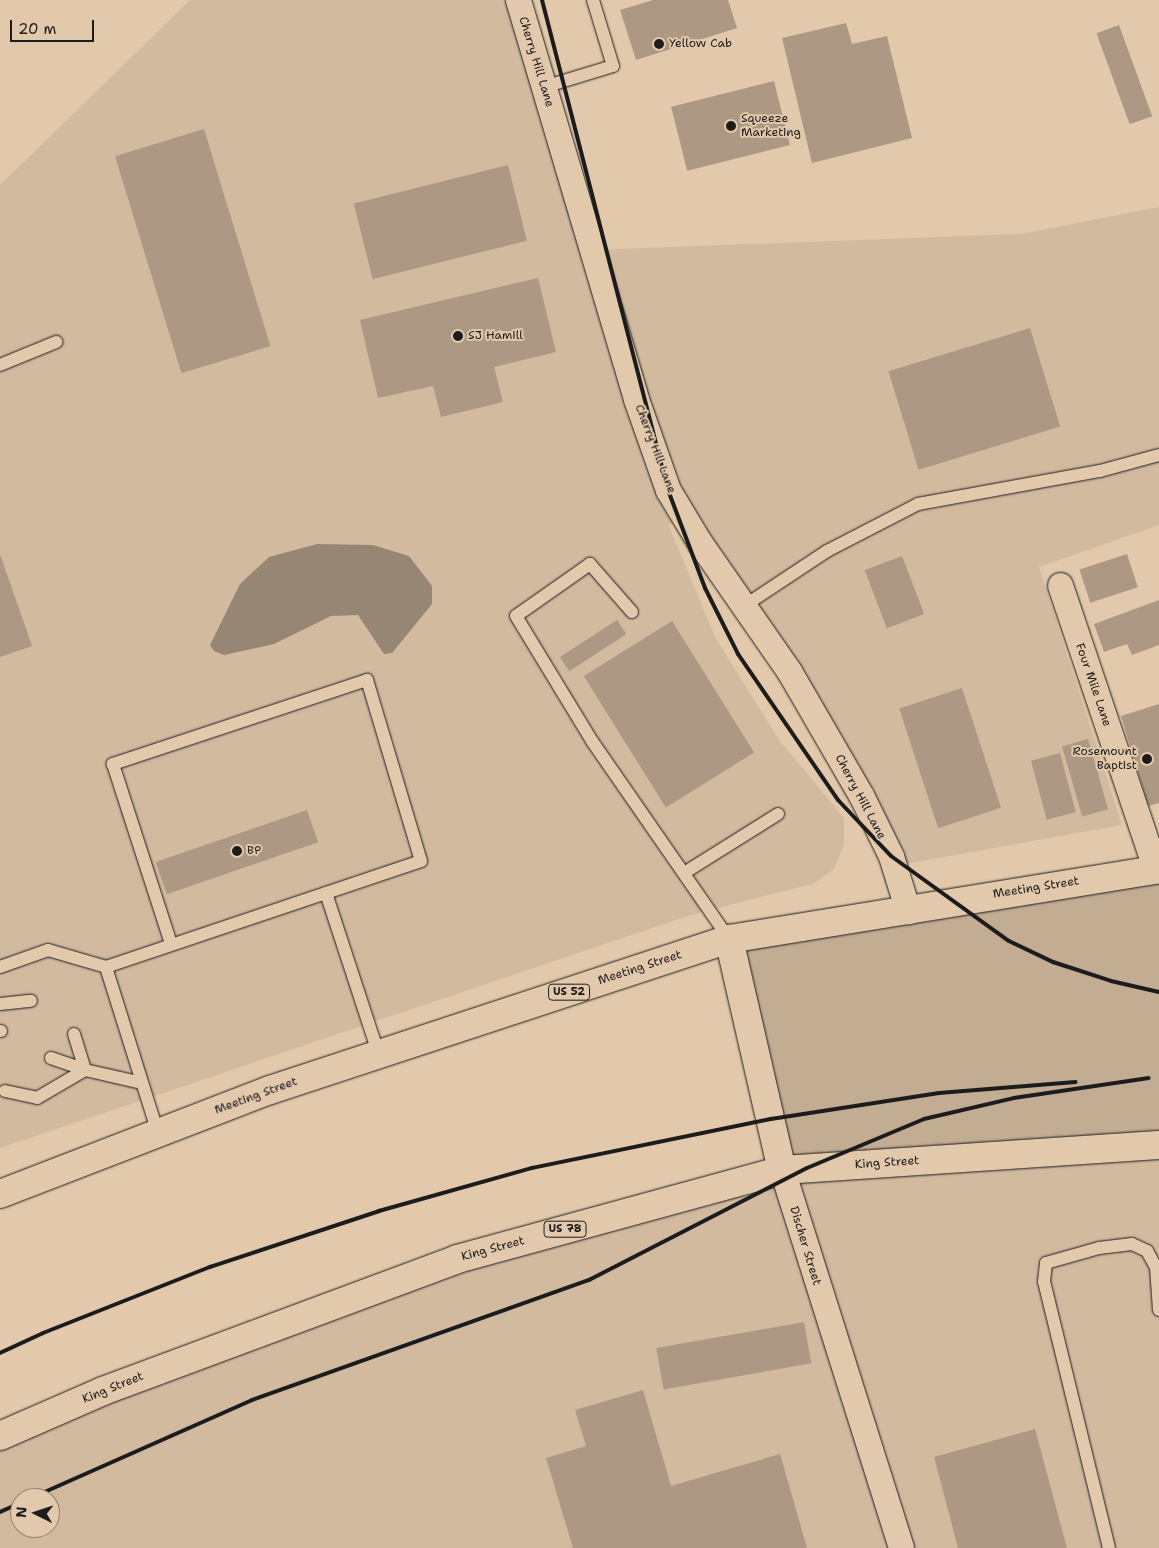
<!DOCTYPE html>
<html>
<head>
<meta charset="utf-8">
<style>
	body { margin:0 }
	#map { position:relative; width:1159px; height:1548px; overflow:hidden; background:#e3c9ab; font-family:"Shantell Sans",sans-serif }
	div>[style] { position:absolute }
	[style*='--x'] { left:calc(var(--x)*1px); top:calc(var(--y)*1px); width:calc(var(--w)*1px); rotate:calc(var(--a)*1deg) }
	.built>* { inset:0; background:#d2ba9f }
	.green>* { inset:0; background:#c2ad93 }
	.water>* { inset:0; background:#968774 }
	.building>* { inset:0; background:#ac9883; transform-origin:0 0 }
	.roads { filter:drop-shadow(0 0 1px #1c1c1c) drop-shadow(0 0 1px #1c1c1c) }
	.lane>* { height:12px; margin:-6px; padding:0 6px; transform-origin:6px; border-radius:6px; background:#e3c9ab }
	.street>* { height:25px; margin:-12.5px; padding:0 12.5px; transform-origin:12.5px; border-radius:12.5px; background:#e3c9ab }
	.secondary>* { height:28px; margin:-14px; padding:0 14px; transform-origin:14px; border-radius:14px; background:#e3c9ab }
	.primary>* { height:28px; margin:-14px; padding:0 14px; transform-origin:14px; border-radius:14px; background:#e3c9ab }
	.rail>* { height:4px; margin:-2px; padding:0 2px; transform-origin:2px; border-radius:2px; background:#1c1c1c }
	.dots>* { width:14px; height:14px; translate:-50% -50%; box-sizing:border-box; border:2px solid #e3c9ab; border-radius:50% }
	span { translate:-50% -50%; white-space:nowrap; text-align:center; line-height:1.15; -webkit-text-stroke:4px #e3c9ab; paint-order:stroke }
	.shield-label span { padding:1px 4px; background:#e3c9ab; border:1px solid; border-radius:4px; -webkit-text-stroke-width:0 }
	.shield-label { font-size:11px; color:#1c1c1c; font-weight:700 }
	.poi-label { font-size:12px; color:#1c1c1c }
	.left { translate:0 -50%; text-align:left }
	.right { translate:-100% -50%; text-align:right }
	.street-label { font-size:12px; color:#1c1c1c }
	.north { position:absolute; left:10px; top:1488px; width:50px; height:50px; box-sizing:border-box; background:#e3c9ab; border:1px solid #938472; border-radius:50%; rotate:274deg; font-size:14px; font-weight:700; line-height:20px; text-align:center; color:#1c1c1c }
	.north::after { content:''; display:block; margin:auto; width:18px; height:22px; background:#1c1c1c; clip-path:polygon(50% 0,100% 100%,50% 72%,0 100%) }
	.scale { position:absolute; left:10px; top:20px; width:84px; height:22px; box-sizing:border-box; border:2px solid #1c1c1c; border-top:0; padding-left:6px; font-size:15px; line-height:18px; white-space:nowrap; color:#1c1c1c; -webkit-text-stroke:4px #e3c9ab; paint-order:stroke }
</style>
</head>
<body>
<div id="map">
	<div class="built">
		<i style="clip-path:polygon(190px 0,518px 0,592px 250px,1021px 234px,1159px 207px,1159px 525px,1039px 567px,1122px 825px,894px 866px,689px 525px,668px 524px,715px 637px,780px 741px,844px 818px,844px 845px,833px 870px,813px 884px,694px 914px,0 1148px,0 185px)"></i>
		<i style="clip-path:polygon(evenodd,1159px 1145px,1159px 1548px,0 1548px,0 1436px,457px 1259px,807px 1168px,1159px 1145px,20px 1498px,50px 1498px,50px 1528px,20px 1528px,20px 1498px)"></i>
	</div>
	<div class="green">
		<i style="clip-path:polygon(1159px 869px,1159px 1145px,782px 1170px,729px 939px)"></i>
	</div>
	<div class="water">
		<i style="clip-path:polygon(317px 544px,373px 545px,409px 556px,432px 586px,432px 604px,392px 653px,384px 654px,358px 615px,331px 616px,274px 644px,224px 655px,214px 651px,210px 645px,240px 584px,269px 557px)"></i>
	</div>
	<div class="building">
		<i style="clip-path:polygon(653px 0,728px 0,737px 28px,636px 60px,620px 10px)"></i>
		<i style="clip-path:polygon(846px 23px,852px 44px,887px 36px,912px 138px,812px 163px,782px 38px)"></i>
		<i style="left:1119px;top:25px;width:97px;height:24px;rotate:70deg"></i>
		<i style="left:774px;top:81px;width:66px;height:106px;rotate:76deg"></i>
		<i style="left:204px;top:129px;width:227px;height:93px;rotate:73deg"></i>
		<i style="left:508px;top:165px;width:78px;height:159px;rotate:76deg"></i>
		<i style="clip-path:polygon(538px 278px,556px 352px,494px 367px,503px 402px,441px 417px,433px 386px,378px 398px,360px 320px)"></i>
		<i style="left:1030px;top:328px;width:103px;height:148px;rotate:73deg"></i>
		<i style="clip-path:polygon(0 554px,32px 646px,0 657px)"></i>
		<i style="left:1127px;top:554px;width:35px;height:50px;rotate:72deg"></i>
		<i style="left:902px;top:556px;width:62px;height:40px;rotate:69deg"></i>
		<i style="clip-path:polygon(1159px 600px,1159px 645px,1132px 655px,1127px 644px,1104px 652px,1094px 624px)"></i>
		<i style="left:617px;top:620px;width:17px;height:68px;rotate:57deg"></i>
		<i style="left:672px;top:621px;width:155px;height:104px;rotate:58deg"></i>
		<i style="left:962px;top:688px;width:126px;height:66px;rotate:72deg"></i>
		<i style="clip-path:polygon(1159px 704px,1159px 803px,1148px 806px,1121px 716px)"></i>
		<i style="left:1088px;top:739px;width:73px;height:27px;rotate:74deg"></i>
		<i style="left:1060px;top:753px;width:61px;height:30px;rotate:75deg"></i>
		<i style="left:307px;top:810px;width:34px;height:160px;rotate:71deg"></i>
		<i style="left:804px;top:1322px;width:42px;height:150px;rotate:80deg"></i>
		<i style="clip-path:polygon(643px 1390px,671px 1486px,780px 1454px,807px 1548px,573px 1548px,546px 1458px,586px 1446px,575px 1410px)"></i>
		<i style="clip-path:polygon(1035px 1429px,1067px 1548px,958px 1548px,934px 1457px)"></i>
	</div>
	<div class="roads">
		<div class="lane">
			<i style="--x:544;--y:87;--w:72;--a:-16.9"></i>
			<i style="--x:613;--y:66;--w:69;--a:-106.9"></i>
			<i style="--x:0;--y:365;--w:61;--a:-22.3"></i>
			<i style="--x:744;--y:606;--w:100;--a:-33.5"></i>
			<i style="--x:827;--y:551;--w:102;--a:-27.3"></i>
			<i style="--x:918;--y:504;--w:185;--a:-10.3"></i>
			<i style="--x:1100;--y:471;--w:61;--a:-15.2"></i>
			<i style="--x:632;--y:612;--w:64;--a:-131.2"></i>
			<i style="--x:590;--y:564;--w:90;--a:144.9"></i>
			<i style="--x:516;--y:616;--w:146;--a:58.7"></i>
			<i style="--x:592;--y:741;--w:241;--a:55.3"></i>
			<i style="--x:684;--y:873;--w:111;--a:-32.1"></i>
			<i style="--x:326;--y:893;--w:170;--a:71.9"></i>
			<i style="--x:0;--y:967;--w:51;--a:-19.5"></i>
			<i style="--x:48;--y:950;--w:60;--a:16.3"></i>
			<i style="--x:0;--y:1004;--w:31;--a:-6"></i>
			<i style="--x:0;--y:1031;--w:1;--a:0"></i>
			<i style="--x:74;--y:1034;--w:38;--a:73"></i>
			<i style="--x:51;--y:1058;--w:36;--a:19"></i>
			<i style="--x:5;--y:1091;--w:33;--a:12"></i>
			<i style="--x:37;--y:1098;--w:56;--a:-30.3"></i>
			<i style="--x:85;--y:1070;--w:58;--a:12.8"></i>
			<i style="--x:158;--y:1133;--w:174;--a:-107.4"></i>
			<i style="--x:106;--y:967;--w:332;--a:-18.6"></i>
			<i style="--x:421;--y:861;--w:189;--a:-106.6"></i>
			<i style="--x:367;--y:680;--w:268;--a:161.7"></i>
			<i style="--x:113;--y:764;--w:189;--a:72.1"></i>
			<i style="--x:1109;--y:1548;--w:274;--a:-103.7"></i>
			<i style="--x:1044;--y:1282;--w:19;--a:-84"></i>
			<i style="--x:1046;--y:1263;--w:55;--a:-15.8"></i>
			<i style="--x:1099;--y:1248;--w:33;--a:-7"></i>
			<i style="--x:1132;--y:1244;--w:17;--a:25"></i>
			<i style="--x:1147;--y:1251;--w:18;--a:61"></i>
			<i style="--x:1156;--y:1267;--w:43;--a:86"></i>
		</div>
		<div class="street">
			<i style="--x:518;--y:0;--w:416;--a:73.5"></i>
			<i style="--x:636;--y:399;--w:96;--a:70.6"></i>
			<i style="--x:668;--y:490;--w:62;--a:58.9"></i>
			<i style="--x:700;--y:543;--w:156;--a:55.2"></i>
			<i style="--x:789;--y:671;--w:143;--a:59.9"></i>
			<i style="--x:861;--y:795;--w:68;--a:63.8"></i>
			<i style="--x:891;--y:856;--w:58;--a:72.8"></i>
			<i style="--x:1060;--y:585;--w:301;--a:71.4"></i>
			<i style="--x:782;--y:1170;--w:396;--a:72.5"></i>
		</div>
		<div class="secondary">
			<i style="--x:729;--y:939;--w:237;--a:77.1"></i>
		</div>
		<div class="primary">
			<i style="--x:0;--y:1194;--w:289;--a:-21.1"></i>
			<i style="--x:270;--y:1090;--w:483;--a:-18.2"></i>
			<i style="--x:729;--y:939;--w:436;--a:-9.2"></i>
			<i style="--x:0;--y:1436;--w:112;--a:-23.6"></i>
			<i style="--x:103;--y:1391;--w:378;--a:-20.4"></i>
			<i style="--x:457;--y:1259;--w:337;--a:-15.3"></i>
			<i style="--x:782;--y:1170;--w:378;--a:-3.8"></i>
		</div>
	</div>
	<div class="rail">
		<i style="--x:542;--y:0;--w:506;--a:75.58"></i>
		<i style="--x:668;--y:490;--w:105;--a:69.3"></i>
		<i style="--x:705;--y:588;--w:74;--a:63.4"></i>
		<i style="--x:738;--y:654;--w:177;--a:55.6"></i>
		<i style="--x:838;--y:800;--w:77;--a:46.6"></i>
		<i style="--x:891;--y:856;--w:145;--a:35.8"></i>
		<i style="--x:1009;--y:941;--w:49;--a:25.5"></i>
		<i style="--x:1053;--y:962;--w:61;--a:18.1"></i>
		<i style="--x:1111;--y:981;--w:49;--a:12.9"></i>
		<i style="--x:0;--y:1353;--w:47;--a:-24.9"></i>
		<i style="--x:43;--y:1333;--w:180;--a:-21.6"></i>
		<i style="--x:210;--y:1267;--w:178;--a:-18.3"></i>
		<i style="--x:379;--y:1211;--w:159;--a:-15.7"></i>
		<i style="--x:532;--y:1168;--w:244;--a:-11.6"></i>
		<i style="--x:771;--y:1119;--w:170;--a:-8.8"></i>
		<i style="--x:939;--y:1093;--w:137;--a:-4.6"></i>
		<i style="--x:31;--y:1498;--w:242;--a:-23.9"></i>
		<i style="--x:252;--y:1400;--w:358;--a:-19.6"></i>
		<i style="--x:589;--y:1280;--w:245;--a:-27.2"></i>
		<i style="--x:807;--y:1168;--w:127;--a:-22.7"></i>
		<i style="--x:924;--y:1119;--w:92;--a:-13.1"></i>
		<i style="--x:1014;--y:1098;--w:136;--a:-8.4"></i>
		<i style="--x:0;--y:1512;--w:22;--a:-24"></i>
	</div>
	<div class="dots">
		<i style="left:659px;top:44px;background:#1c1c1c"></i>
		<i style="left:731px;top:126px;background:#1c1c1c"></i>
		<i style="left:458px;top:336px;background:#1c1c1c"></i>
		<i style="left:1147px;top:759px;background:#1c1c1c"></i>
		<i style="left:237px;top:851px;background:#1c1c1c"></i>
	</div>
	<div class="shield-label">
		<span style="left:569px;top:992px">US 52</span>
		<span style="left:565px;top:1229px">US 78</span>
	</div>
	<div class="poi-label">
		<span class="left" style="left:669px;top:44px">Yellow Cab</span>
		<span class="left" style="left:741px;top:126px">Squeeze<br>Marketing</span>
		<span class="left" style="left:468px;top:336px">SJ Hamill</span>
		<span class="right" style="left:1137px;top:759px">Rosemount<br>Baptist</span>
		<span class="left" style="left:247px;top:851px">BP</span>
	</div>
	<div class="street-label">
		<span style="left:536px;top:62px;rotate:73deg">Cherry Hill Lane</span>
		<span style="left:655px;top:449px;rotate:69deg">Cherry Hill Lane</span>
		<span style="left:1093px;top:685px;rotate:71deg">Four Mile Lane</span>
		<span style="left:860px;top:797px;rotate:62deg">Cherry Hill Lane</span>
		<span style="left:1036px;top:888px;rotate:-9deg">Meeting Street</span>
		<span style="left:640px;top:968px;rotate:-18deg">Meeting Street</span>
		<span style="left:256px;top:1096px;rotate:-20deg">Meeting Street</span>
		<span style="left:887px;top:1163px;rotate:-4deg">King Street</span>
		<span style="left:805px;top:1246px;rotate:73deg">Discher Street</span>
		<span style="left:493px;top:1249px;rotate:-15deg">King Street</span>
		<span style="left:113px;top:1388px;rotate:-22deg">King Street</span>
	</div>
	<div class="north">N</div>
	<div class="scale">20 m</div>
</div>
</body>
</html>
